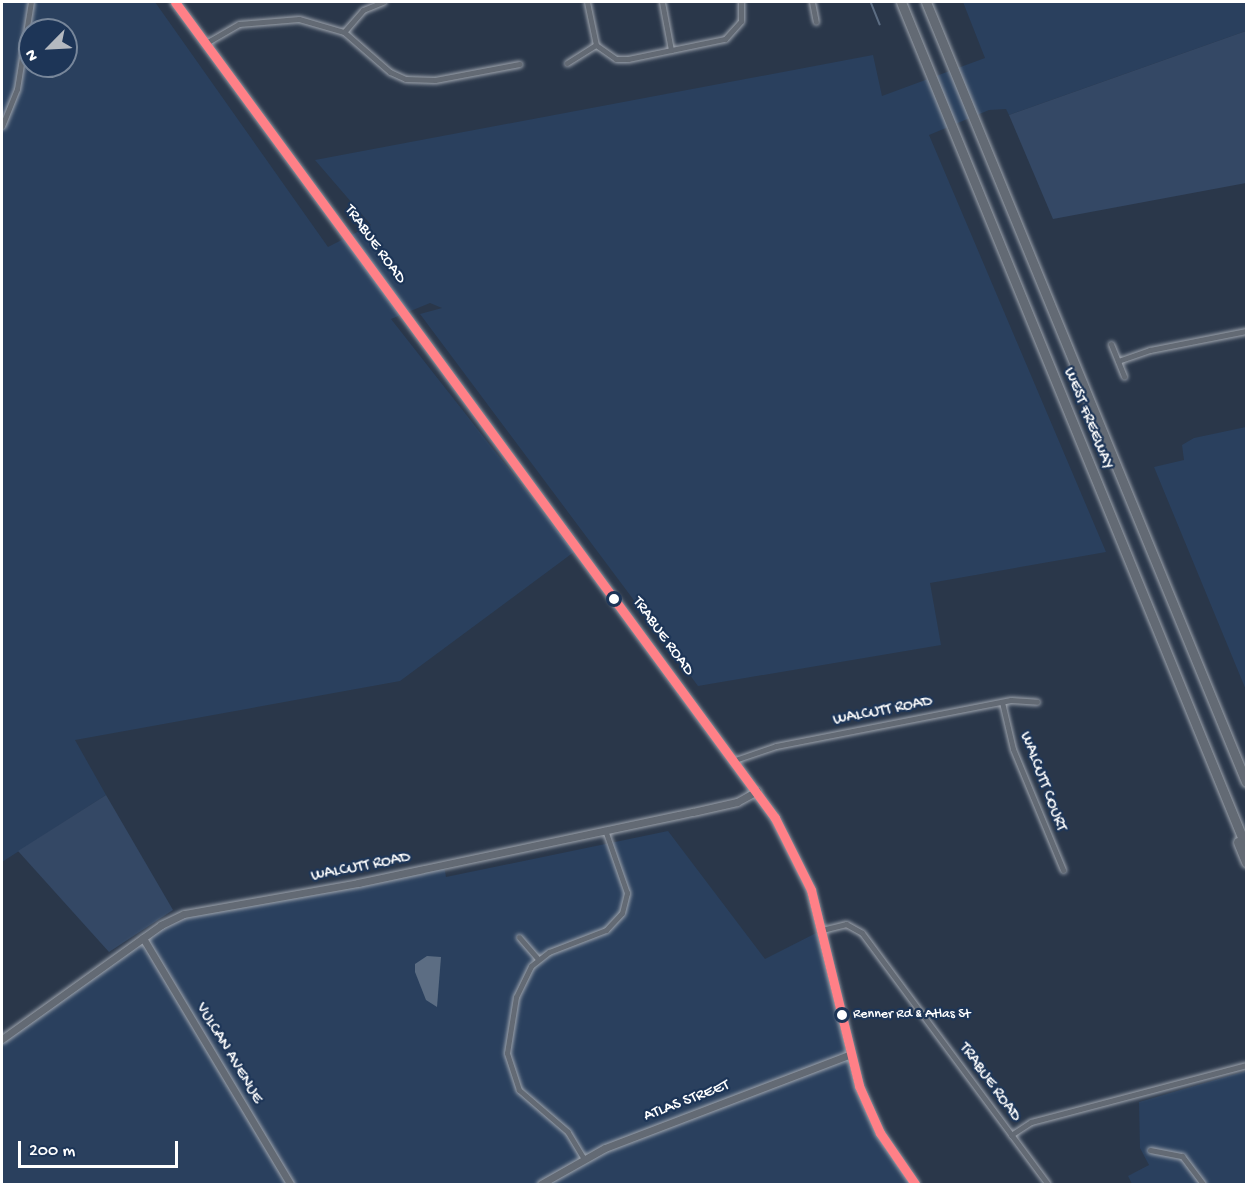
<!DOCTYPE html>
<html>
<head>
<meta charset="utf-8">
<style>
	body { margin:0 }
	#map { position:relative; width:1248px; height:1186px; overflow:hidden; background:#2a374a; font-family:"Gochi Hand",sans-serif }
	div>[style] { position:absolute }
	[style*='--x'] { left:calc(var(--x)*1px); top:calc(var(--y)*1px); width:calc(var(--w)*1px); rotate:calc(var(--a)*1deg) }
	.built>* { inset:0; background:#2a405e }
	.green>* { inset:0; background:#344865 }
	.water>* { inset:0; background:#5c6d83 }
	.stream>* { height:1.5px; margin:-0.75px; padding:0 0.75px; transform-origin:0.75px; border-radius:0.75px; background:#5c6d83 }
	.roads { filter:drop-shadow(0 0 2px #9fa5ae) drop-shadow(0 0 2px #9fa5ae) }
	.minor>* { height:5px; margin:-2.5px; padding:0 2.5px; transform-origin:2.5px; border-radius:2.5px; background:#636a74 }
	.tertiary>* { height:7px; margin:-3.5px; padding:0 3.5px; transform-origin:3.5px; border-radius:3.5px; background:#636a74 }
	.secondary>* { height:8px; margin:-4px; padding:0 4px; transform-origin:4px; border-radius:4px; background:#636a74 }
	.motorway>* { height:9px; margin:-4.5px; padding:0 4.5px; transform-origin:4.5px; border-radius:4.5px; background:#636a74 }
	.bus-1>* { height:9px; margin:-4.5px; padding:0 4.5px; transform-origin:4.5px; border-radius:4.5px; background:#ff8087 }
	.dots>* { width:16px; height:16px; translate:-50% -50%; box-sizing:border-box; border:3px solid #1d3557; border-radius:50% }
	span { translate:-50% -50%; white-space:nowrap; text-align:center; line-height:1.15; -webkit-text-stroke:4.5px #1d3557; paint-order:stroke }
	.bus-label { font-size:14px; color:#fff }
	.left { translate:0 -50%; text-align:left }
	.street-label { font-size:16px; color:#fff }
	.frame { position:absolute; inset:0; border:3px solid #fff; pointer-events:none }
	.north { position:absolute; left:18px; top:18px; width:60px; height:60px; box-sizing:border-box; background:#1d3557; border:2px solid #77869a; border-radius:50%; rotate:246deg; font-size:16px; font-weight:700; line-height:24px; text-align:center; color:#fff }
	.north::after { content:''; display:block; margin:auto; width:21px; height:27px; background:#b4b9c0; clip-path:polygon(50% 0,100% 100%,50% 72%,0 100%) }
	.scale { position:absolute; left:18px; top:1141px; width:160px; height:27px; box-sizing:border-box; border:3px solid #fff; border-top:0; padding-left:8px; font-size:18px; line-height:21px; white-space:nowrap; color:#fff; -webkit-text-stroke:4px #1d3557; paint-order:stroke }
</style>
</head>
<body>
<div id="map">
	<div class="built">
		<i style="clip-path:polygon(evenodd,2px 2px,155px 2px,328px 247px,371px 225px,315px 160px,873px 55px,882px 96px,985px 58px,963px 2px,1246px 2px,1246px 31px,1009px 115px,1006px 109px,989px 110px,929px 135px,1106px 552px,930px 583px,941px 645px,698px 686px,420px 314px,442px 308px,430px 303px,391px 319px,574px 552px,400px 681px,75px 740px,106px 795px,2px 862px,2px 2px,30px 30px,66px 30px,66px 66px,30px 66px,30px 30px)"></i>
		<i style="clip-path:polygon(1246px 427px,1246px 690px,1154px 467px,1184px 460px,1182px 445px,1194px 438px)"></i>
		<i style="clip-path:polygon(668px 831px,765px 959px,822px 930px,871px 1116px,915px 1184px,2px 1184px,2px 1039px,176px 917px,444px 865px,446px 877px)"></i>
		<i style="clip-path:polygon(1246px 1071px,1246px 1184px,1132px 1184px,1128px 1176px,1149px 1165px,1140px 1148px,1139px 1102px)"></i>
	</div>
	<div class="green">
		<i style="clip-path:polygon(1246px 31px,1246px 183px,1053px 219px,1009px 115px)"></i>
		<i style="clip-path:polygon(106px 795px,173px 910px,109px 952px,18px 851px)"></i>
	</div>
	<div class="water">
		<i style="clip-path:polygon(427px 956px,441px 957px,437px 1007px,426px 1000px,415px 972px,415px 964px)"></i>
	</div>
	<div class="stream">
		<i style="--x:871;--y:2;--w:24;--a:68"></i>
	</div>
	<div class="roads">
		<div class="minor">
			<i style="--x:587;--y:2;--w:44;--a:78.2"></i>
			<i style="--x:596;--y:45;--w:24;--a:35"></i>
			<i style="--x:616;--y:59;--w:12;--a:0"></i>
			<i style="--x:628;--y:59;--w:99;--a:-11.7"></i>
			<i style="--x:725;--y:39;--w:24;--a:-48"></i>
			<i style="--x:741;--y:21;--w:19;--a:-90"></i>
			<i style="--x:662;--y:2;--w:49;--a:79.4"></i>
			<i style="--x:812;--y:2;--w:20;--a:79"></i>
			<i style="--x:344;--y:32;--w:29;--a:-49"></i>
			<i style="--x:363;--y:10;--w:22;--a:-22"></i>
			<i style="--x:206;--y:43;--w:38;--a:-30"></i>
			<i style="--x:239;--y:24;--w:60;--a:-4.8"></i>
			<i style="--x:299;--y:19;--w:47;--a:16.1"></i>
			<i style="--x:344;--y:32;--w:61;--a:41"></i>
			<i style="--x:390;--y:72;--w:17;--a:24"></i>
			<i style="--x:406;--y:79;--w:29;--a:2"></i>
			<i style="--x:435;--y:80;--w:86;--a:-10.7"></i>
			<i style="--x:567;--y:63;--w:34;--a:-32"></i>
			<i style="--x:2;--y:126;--w:40;--a:-68"></i>
			<i style="--x:17;--y:89;--w:88;--a:-80.9"></i>
			<i style="--x:1111;--y:344;--w:35;--a:68"></i>
			<i style="--x:1118;--y:361;--w:34;--a:-19"></i>
			<i style="--x:1150;--y:350;--w:98;--a:-11.2"></i>
			<i style="--x:1002;--y:702;--w:48;--a:76.8"></i>
			<i style="--x:1013;--y:749;--w:131;--a:67.5"></i>
			<i style="--x:735;--y:760;--w:43;--a:-18.9"></i>
			<i style="--x:776;--y:746;--w:239;--a:-11.1"></i>
			<i style="--x:1011;--y:700;--w:26;--a:4"></i>
			<i style="--x:822;--y:930;--w:25;--a:-14"></i>
			<i style="--x:846;--y:924;--w:18;--a:29"></i>
			<i style="--x:862;--y:933;--w:312;--a:53.5"></i>
			<i style="--x:519;--y:937;--w:29;--a:49"></i>
			<i style="--x:1011;--y:1135;--w:24;--a:-33"></i>
			<i style="--x:1031;--y:1122;--w:222;--a:-14.8"></i>
			<i style="--x:1150;--y:1150;--w:33;--a:11"></i>
			<i style="--x:1182;--y:1156;--w:35;--a:53"></i>
			<i style="--x:584;--y:1159;--w:31;--a:-121"></i>
			<i style="--x:568;--y:1132;--w:65;--a:-139.4"></i>
			<i style="--x:519;--y:1090;--w:39;--a:-108"></i>
			<i style="--x:507;--y:1053;--w:57;--a:-80.9"></i>
			<i style="--x:516;--y:997;--w:34;--a:-64"></i>
			<i style="--x:531;--y:966;--w:23;--a:-38"></i>
			<i style="--x:549;--y:952;--w:61;--a:-21.1"></i>
			<i style="--x:606;--y:930;--w:23;--a:-47"></i>
			<i style="--x:622;--y:913;--w:21;--a:-76"></i>
			<i style="--x:627;--y:893;--w:67;--a:-109.2"></i>
		</div>
		<div class="tertiary">
			<i style="--x:143;--y:938;--w:287;--a:59.1"></i>
			<i style="--x:2;--y:1039;--w:196;--a:-35.6"></i>
			<i style="--x:161;--y:925;--w:25;--a:-26"></i>
			<i style="--x:184;--y:914;--w:177;--a:-10.1"></i>
			<i style="--x:358;--y:883;--w:342;--a:-12"></i>
			<i style="--x:693;--y:812;--w:45;--a:-12.8"></i>
			<i style="--x:737;--y:802;--w:23;--a:-29"></i>
			<i style="--x:541;--y:1184;--w:73;--a:-29.4"></i>
			<i style="--x:605;--y:1148;--w:260;--a:-20.9"></i>
		</div>
		<div class="secondary">
			<i style="--x:175;--y:2;--w:1013;--a:53.67"></i>
			<i style="--x:775;--y:818;--w:80;--a:63.4"></i>
			<i style="--x:811;--y:890;--w:202;--a:76.2"></i>
			<i style="--x:859;--y:1086;--w:51;--a:65.9"></i>
			<i style="--x:880;--y:1133;--w:62;--a:55.5"></i>
		</div>
		<div class="motorway">
			<i style="--x:901;--y:2;--w:913;--a:67.79"></i>
			<i style="--x:926;--y:2;--w:843;--a:67.69"></i>
			<i style="--x:1238;--y:842;--w:22;--a:68"></i>
		</div>
	</div>
	<div class="bus-1">
		<i style="--x:175;--y:2;--w:1013;--a:53.67"></i>
		<i style="--x:775;--y:818;--w:80;--a:63.4"></i>
		<i style="--x:811;--y:890;--w:202;--a:76.2"></i>
		<i style="--x:859;--y:1086;--w:51;--a:65.9"></i>
		<i style="--x:880;--y:1133;--w:62;--a:55.5"></i>
	</div>
	<div class="dots">
		<i style="left:614px;top:599px;background:#fff"></i>
		<i style="left:842px;top:1015px;background:#fff"></i>
	</div>
	<div class="bus-label">
		<span class="left" style="left:853px;top:1015px">Renner Rd &amp; Atlas St</span>
	</div>
	<div class="street-label">
		<span style="left:374px;top:245px;rotate:54deg">TRABUE ROAD</span>
		<span style="left:1087px;top:419px;rotate:68deg">WEST FREEWAY</span>
		<span style="left:662px;top:637px;rotate:54deg">TRABUE ROAD</span>
		<span style="left:883px;top:712px;rotate:-11deg">WALCUTT ROAD</span>
		<span style="left:1042px;top:782px;rotate:69deg">WALCUTT COURT</span>
		<span style="left:361px;top:868px;rotate:-11deg">WALCUTT ROAD</span>
		<span style="left:228px;top:1054px;rotate:59deg">VULCAN AVENUE</span>
		<span style="left:989px;top:1083px;rotate:54deg">TRABUE ROAD</span>
		<span style="left:687px;top:1102px;rotate:-21deg">ATLAS STREET</span>
	</div>
	<div class="frame"></div>
	<div class="north">N</div>
	<div class="scale">200 m</div>
</div>
</body>
</html>
